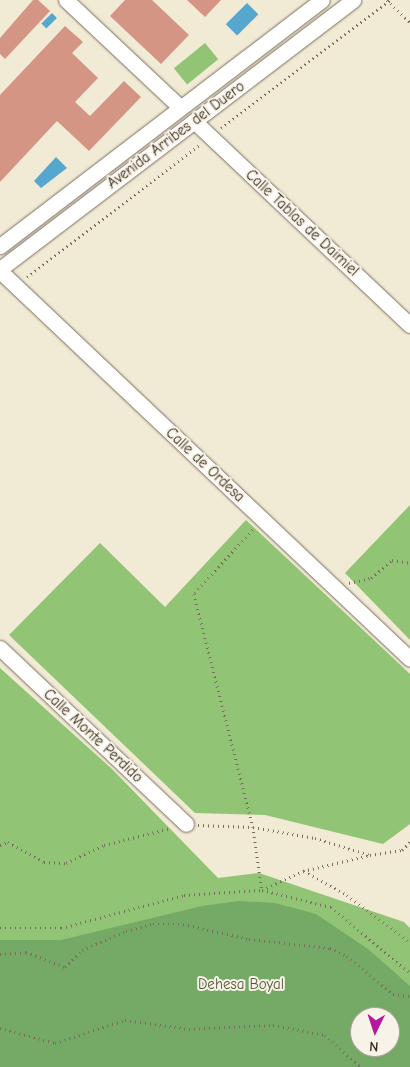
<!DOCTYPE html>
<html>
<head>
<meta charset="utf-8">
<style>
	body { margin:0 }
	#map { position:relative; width:410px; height:1067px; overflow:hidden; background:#f1ead4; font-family:"Comic Neue",sans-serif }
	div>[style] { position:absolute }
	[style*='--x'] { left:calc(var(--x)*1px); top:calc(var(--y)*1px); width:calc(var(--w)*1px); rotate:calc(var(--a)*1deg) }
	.green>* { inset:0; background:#91c475; transform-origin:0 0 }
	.forest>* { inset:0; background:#74aa66 }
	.water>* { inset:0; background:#55a7d0; transform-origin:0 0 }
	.building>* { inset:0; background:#d49585 }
	.path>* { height:2.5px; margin-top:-1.25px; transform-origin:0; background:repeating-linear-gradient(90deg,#7b6d5e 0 1px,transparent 0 5px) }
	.roads { filter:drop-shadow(0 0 1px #7b6d5e) drop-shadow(0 0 1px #7b6d5e) }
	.minor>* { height:15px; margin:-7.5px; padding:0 7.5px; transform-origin:7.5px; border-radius:7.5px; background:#fff }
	span { translate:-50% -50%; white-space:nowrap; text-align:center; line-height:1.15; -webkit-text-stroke:4px #f7f3e8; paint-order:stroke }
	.street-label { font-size:15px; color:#3b2a1e }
	.park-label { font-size:15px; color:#555838 }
	.north { position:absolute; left:350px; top:1007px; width:50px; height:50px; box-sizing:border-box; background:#f7f3e8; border:1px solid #aca397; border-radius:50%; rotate:184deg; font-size:14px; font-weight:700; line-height:20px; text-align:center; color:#3b2a1e }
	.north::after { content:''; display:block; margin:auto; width:18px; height:22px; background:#b5179e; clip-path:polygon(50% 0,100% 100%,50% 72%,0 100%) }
</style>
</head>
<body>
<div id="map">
	<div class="green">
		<i style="left:205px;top:43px;width:21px;height:40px;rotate:51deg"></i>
		<i style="clip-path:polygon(410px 505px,410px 640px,345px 573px)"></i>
		<i style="clip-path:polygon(246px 520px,410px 674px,410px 824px,383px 844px,265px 815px,195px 813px,9px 635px,100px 543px,165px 607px)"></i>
		<i style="clip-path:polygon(evenodd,0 668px,112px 769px,218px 878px,259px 873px,404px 922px,410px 928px,410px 1067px,0 1067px,0 668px,360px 1017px,390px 1017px,390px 1047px,360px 1047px,360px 1017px)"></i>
	</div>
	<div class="forest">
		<i style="clip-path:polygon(evenodd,239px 901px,275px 903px,316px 914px,368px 949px,410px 986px,410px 1067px,0 1067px,0 940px,61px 940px,202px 906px,239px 901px,360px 1017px,390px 1017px,390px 1047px,360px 1047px,360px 1017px)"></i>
	</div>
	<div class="water">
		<i style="left:247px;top:3px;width:16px;height:30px;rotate:45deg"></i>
		<i style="left:52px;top:13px;width:7px;height:15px;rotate:45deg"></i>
		<i style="clip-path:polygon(56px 157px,67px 168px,41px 188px,34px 181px)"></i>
	</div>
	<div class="building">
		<i style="clip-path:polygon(33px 0,38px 0,50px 11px,5px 59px,0 54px,0 38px)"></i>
		<i style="clip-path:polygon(125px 0,152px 0,189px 35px,161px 64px,110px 16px)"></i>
		<i style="clip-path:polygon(187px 0,221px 0,205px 17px)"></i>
		<i style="clip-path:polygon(65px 26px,83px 42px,72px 53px,98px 78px,75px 102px,90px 116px,124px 81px,141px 97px,89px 151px,57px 121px,0 182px,0 95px)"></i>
	</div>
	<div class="path">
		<i style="--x:387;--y:0;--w:32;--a:44"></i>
		<i style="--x:221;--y:128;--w:212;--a:-37.1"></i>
		<i style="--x:27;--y:277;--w:217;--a:-37.5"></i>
		<i style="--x:253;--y:530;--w:87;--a:132.7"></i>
		<i style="--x:194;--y:594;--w:240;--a:75.8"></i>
		<i style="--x:253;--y:827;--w:64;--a:81.9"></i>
		<i style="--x:262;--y:890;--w:45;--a:-24.9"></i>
		<i style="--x:303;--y:871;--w:69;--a:-13.4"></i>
		<i style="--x:349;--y:583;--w:23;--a:-13"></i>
		<i style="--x:371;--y:578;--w:28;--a:-41"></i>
		<i style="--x:392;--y:560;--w:18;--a:9"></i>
		<i style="--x:198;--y:825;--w:55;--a:2.1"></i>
		<i style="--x:253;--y:827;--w:63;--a:10.1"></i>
		<i style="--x:315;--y:838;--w:58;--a:17.2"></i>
		<i style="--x:370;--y:855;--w:32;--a:-9"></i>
		<i style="--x:402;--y:850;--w:11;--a:-45"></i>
		<i style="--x:0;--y:845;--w:9;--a:-21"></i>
		<i style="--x:8;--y:842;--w:41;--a:29.1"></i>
		<i style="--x:44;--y:862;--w:22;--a:3"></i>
		<i style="--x:66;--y:863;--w:42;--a:-25.3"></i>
		<i style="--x:104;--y:845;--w:69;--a:-14.2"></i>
		<i style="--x:304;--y:871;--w:49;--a:29.2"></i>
		<i style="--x:347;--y:895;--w:79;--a:36.7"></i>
		<i style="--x:0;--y:928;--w:61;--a:0"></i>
		<i style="--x:61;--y:928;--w:127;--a:-15"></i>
		<i style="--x:184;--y:895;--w:78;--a:-3.7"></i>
		<i style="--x:262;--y:890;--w:71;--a:13.8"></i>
		<i style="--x:331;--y:907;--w:103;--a:39.9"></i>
		<i style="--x:0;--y:954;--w:26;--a:-4"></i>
		<i style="--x:26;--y:952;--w:42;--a:21"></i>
		<i style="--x:65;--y:967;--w:24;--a:-45"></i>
		<i style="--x:82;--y:950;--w:48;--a:-23.4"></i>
		<i style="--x:126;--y:931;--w:28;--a:-15"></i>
		<i style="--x:153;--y:924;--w:30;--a:0"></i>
		<i style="--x:183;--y:924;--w:68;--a:12.8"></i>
		<i style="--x:249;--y:939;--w:81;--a:6.3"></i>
		<i style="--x:330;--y:948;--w:19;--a:25"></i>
		<i style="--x:347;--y:956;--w:60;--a:39.6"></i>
		<i style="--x:393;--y:994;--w:17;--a:7"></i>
		<i style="--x:0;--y:1028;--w:57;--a:15.3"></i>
		<i style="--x:55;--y:1043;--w:74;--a:-18.2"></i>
		<i style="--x:125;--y:1020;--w:65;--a:8"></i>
		<i style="--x:189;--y:1029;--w:84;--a:-2.7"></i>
		<i style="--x:273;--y:1025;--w:53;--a:10.9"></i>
		<i style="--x:325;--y:1035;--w:48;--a:41.6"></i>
	</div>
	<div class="roads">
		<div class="minor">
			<i style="--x:66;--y:0;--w:156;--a:43.2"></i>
			<i style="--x:194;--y:121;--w:297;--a:43.4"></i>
			<i style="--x:0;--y:246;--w:405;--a:-37.4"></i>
			<i style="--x:0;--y:269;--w:444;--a:-37.3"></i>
			<i style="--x:0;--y:271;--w:564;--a:43.42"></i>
			<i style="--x:0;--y:648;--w:256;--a:43.4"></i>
		</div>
	</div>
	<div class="street-label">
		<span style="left:176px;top:135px;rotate:-37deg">Avenida Arribes del Duero</span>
		<span style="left:302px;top:223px;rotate:43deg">Calle Tablas de Daimiel</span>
		<span style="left:205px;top:465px;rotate:43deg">Calle de Ordesa</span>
		<span style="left:93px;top:736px;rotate:43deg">Calle Monte Perdido</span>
	</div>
	<div class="park-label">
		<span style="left:241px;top:985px">Dehesa Boyal</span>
	</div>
	<div class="north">N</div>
</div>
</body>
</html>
